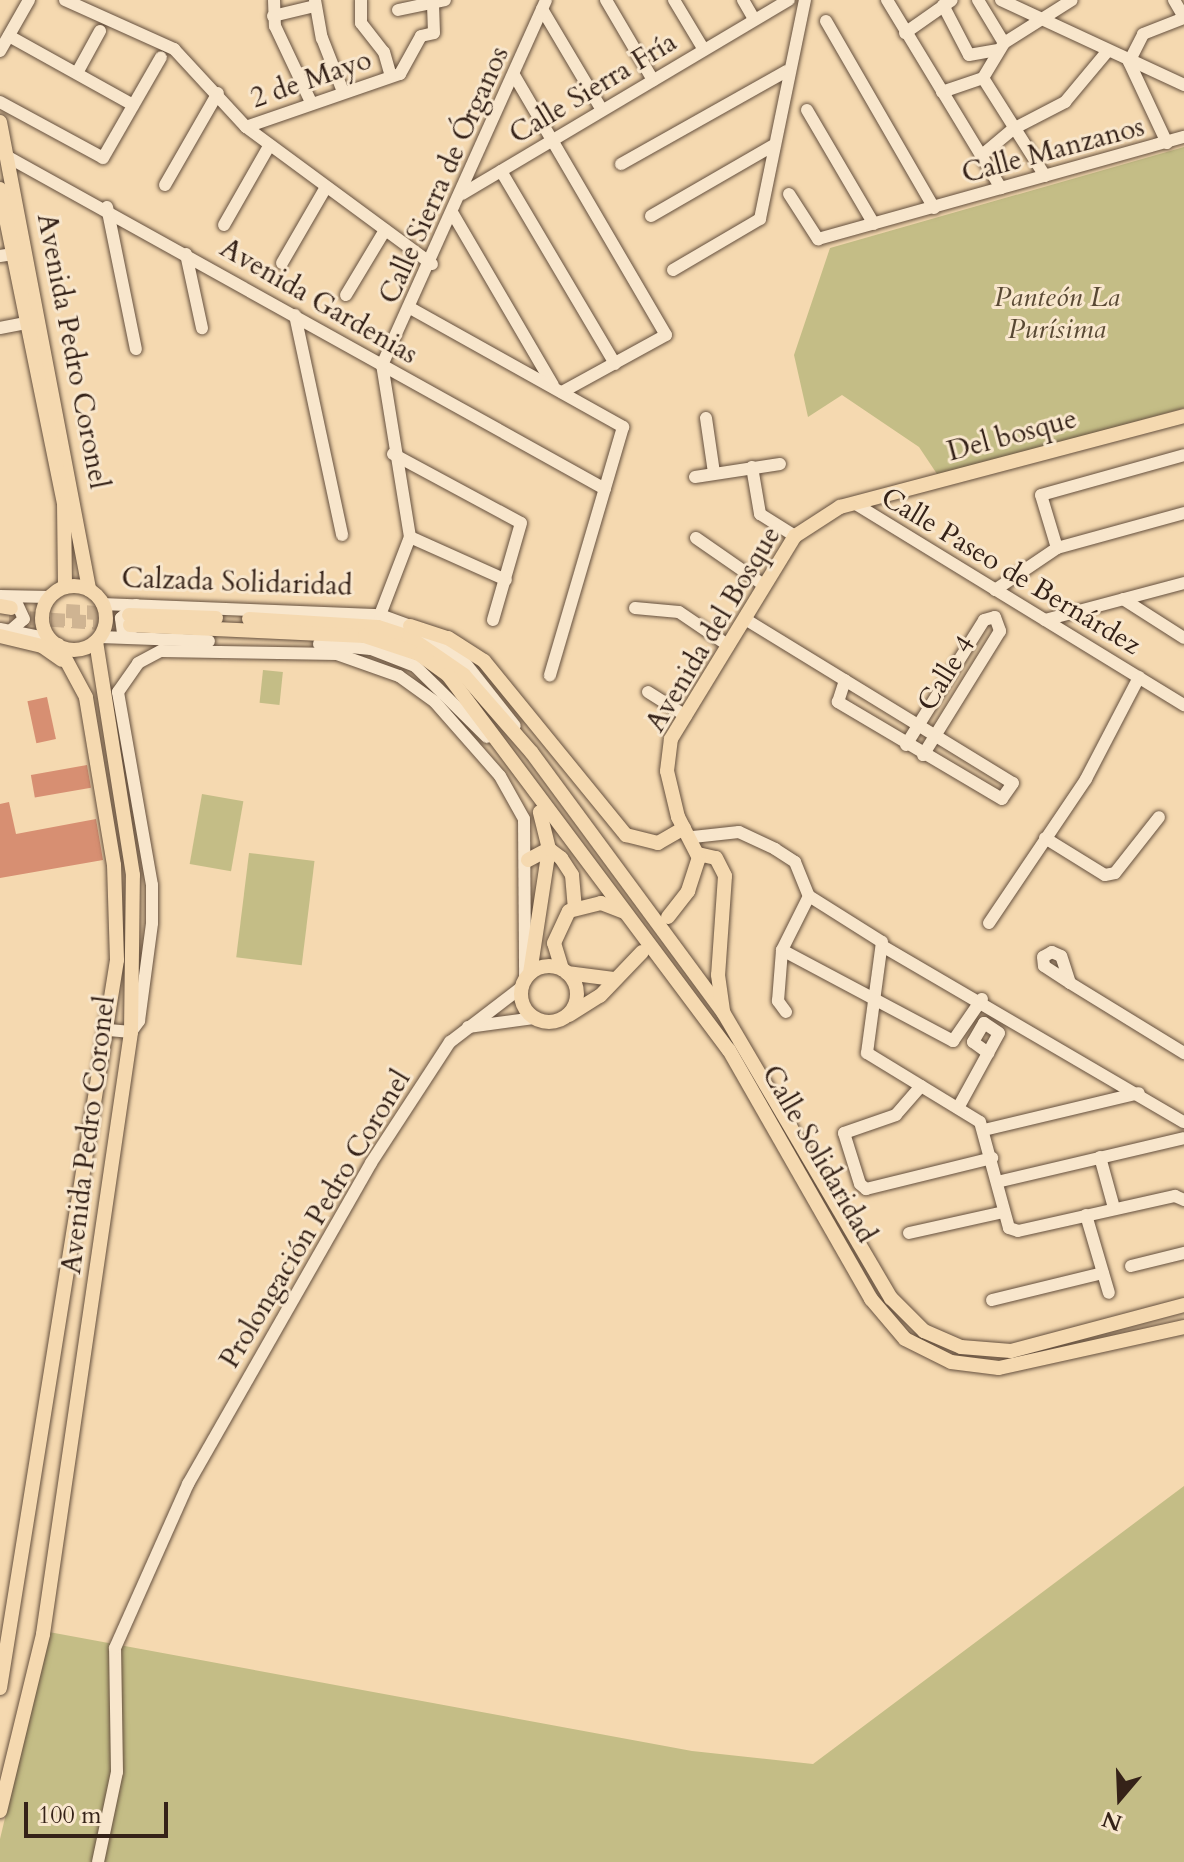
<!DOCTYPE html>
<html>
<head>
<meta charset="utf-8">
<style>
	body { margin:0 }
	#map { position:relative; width:1184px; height:1862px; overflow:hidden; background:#f5d9b0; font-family:Cardo,serif }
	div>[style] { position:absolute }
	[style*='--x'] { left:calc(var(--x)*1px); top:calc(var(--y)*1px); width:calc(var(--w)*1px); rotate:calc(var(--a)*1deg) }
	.green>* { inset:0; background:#c4bd86; transform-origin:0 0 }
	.building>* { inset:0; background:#d78f72; transform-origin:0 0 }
	.major-tunnel>* { height:14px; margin-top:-7px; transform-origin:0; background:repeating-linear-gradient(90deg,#cfb492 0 14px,transparent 0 21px) }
	.roads { filter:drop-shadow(0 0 2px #65503e) drop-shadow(0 0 2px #65503e) }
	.minor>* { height:12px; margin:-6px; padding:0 6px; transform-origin:6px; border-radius:6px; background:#f8e6cc }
	.major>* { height:14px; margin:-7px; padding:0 7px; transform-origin:7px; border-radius:7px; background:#f5d9b0 }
	.major>.ring { margin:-7px; padding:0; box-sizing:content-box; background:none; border:14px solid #f5d9b0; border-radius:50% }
	span { translate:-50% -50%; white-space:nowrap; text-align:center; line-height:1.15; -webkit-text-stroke:6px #f8e6cc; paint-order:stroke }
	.street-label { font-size:28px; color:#352218 }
	.park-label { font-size:28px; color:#594934; font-style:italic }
	.north { position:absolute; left:1080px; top:1758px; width:80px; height:80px; -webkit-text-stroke:6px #f8e6cc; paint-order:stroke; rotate:199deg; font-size:22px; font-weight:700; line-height:32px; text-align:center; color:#352218 }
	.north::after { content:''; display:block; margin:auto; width:28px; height:36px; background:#352218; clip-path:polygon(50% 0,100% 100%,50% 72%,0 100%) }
	.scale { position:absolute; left:24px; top:1802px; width:144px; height:36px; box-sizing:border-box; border:4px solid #352218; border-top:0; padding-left:10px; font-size:24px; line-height:28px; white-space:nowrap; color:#352218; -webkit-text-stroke:6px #f8e6cc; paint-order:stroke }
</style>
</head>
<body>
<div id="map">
	<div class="green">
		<i style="clip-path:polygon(1184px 147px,1184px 408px,939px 477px,919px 447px,842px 395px,808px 417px,794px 355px,830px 248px)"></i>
		<i style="left:263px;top:670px;width:20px;height:33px;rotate:6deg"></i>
		<i style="left:202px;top:794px;width:42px;height:71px;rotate:10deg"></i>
		<i style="left:249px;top:853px;width:66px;height:105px;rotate:7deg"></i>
		<i style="clip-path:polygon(1184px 1486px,1184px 1862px,0 1862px,0 1839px,49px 1632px,692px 1751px,813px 1764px)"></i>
	</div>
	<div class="building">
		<i style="left:47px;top:697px;width:43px;height:20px;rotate:78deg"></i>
		<i style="left:87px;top:765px;width:23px;height:57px;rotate:80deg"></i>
		<i style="clip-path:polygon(9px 802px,16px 834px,96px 819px,103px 860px,0 878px,0 804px)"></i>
	</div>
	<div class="major-tunnel">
		<i style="--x:66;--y:611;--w:63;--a:3.6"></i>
		<i style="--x:9;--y:617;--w:121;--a:3.8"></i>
	</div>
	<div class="roads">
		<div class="minor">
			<i style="--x:65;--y:0;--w:120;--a:24.2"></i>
			<i style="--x:174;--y:49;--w:106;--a:47.3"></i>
			<i style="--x:246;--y:127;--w:231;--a:36.4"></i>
			<i style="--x:274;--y:0;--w:26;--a:88"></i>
			<i style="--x:275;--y:26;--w:84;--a:64.7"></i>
			<i style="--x:315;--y:0;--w:39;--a:80"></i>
			<i style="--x:322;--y:38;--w:55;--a:68.6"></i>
			<i style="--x:361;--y:0;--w:23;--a:90"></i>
			<i style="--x:361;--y:23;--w:37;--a:52"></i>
			<i style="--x:384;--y:52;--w:25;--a:74"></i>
			<i style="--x:606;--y:0;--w:93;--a:59.6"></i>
			<i style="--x:674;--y:0;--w:58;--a:59"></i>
			<i style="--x:743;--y:0;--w:22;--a:60"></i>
			<i style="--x:887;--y:0;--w:220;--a:58.8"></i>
			<i style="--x:978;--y:0;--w:50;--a:58.8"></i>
			<i style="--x:1001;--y:0;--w:202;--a:24.9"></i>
			<i style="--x:1174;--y:0;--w:20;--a:60"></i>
			<i style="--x:943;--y:5;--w:56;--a:62.5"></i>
			<i style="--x:969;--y:55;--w:28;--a:-10"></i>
			<i style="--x:542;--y:9;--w:117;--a:59.3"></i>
			<i style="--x:398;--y:10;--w:48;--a:-12"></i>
			<i style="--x:273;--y:16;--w:43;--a:-13.4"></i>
			<i style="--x:826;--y:21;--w:216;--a:60"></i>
			<i style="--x:905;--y:33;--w:57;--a:-35.1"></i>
			<i style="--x:9;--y:36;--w:142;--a:29.1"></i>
			<i style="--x:0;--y:51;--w:59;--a:-60.4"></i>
			<i style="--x:77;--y:73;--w:48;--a:-61.3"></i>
			<i style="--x:514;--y:75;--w:301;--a:59.7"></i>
			<i style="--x:666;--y:335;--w:119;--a:151.3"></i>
			<i style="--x:983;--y:78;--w:116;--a:57.7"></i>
			<i style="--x:942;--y:92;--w:43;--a:-18.9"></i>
			<i style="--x:983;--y:78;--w:41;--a:-59"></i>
			<i style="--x:1004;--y:43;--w:80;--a:-32.3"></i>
			<i style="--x:0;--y:102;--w:117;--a:28.5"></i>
			<i style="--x:103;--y:158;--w:116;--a:-60.1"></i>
			<i style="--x:807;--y:110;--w:132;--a:59.6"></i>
			<i style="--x:246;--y:127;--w:163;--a:-19"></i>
			<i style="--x:400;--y:74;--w:43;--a:-61.1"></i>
			<i style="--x:421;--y:36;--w:13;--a:-13"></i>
			<i style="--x:434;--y:33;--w:33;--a:-92"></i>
			<i style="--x:1167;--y:143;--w:89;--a:-115.1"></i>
			<i style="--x:1129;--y:62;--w:31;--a:-63"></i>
			<i style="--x:1143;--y:34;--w:44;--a:-21.3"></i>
			<i style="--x:982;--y:155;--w:40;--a:-40"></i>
			<i style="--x:1013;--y:129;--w:59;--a:-27.4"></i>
			<i style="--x:1065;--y:102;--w:64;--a:-50.1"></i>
			<i style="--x:8;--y:157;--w:683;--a:29.08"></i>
			<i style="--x:621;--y:164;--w:190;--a:-29.3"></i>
			<i style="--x:501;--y:171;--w:224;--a:59.4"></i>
			<i style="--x:165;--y:185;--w:106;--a:-60.1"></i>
			<i style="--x:462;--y:194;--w:380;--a:-30.7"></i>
			<i style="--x:789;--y:194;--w:54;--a:57.2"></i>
			<i style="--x:818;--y:239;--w:380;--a:-15.6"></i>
			<i style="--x:107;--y:207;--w:145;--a:78.5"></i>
			<i style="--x:453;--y:214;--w:198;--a:59.7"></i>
			<i style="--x:651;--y:216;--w:140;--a:-30"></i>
			<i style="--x:224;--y:225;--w:91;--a:-60.3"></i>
			<i style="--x:186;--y:254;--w:76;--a:77.8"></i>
			<i style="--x:0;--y:256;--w:13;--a:-9"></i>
			<i style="--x:282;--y:263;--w:88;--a:-59.9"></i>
			<i style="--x:673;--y:270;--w:101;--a:-30.4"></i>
			<i style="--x:760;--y:219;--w:224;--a:-78.4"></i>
			<i style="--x:346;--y:295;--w:76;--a:-59"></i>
			<i style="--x:412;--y:309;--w:242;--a:29.2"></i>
			<i style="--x:623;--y:427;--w:259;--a:106.4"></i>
			<i style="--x:295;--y:315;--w:225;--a:77.9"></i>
			<i style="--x:0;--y:328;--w:38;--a:-11"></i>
			<i style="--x:382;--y:365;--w:400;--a:-65.8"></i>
			<i style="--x:706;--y:418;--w:56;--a:81.7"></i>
			<i style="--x:393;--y:454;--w:145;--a:28.3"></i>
			<i style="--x:521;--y:523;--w:101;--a:106.1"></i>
			<i style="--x:752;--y:467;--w:48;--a:80.3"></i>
			<i style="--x:760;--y:514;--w:41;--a:32.2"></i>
			<i style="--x:695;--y:477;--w:86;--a:-8.7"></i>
			<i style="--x:854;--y:503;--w:387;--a:31.5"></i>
			<i style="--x:410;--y:537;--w:105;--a:24.1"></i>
			<i style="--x:696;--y:538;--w:84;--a:34.8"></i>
			<i style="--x:1057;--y:548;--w:55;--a:-106.8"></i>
			<i style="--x:1041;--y:495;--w:148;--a:-15.6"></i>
			<i style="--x:995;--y:590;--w:75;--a:-34.1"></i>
			<i style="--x:1057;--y:548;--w:132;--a:-15.4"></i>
			<i style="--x:0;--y:596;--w:49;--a:1.2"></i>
			<i style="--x:1123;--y:599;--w:72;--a:32.6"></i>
			<i style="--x:102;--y:604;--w:278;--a:2.3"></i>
			<i style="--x:380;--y:615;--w:32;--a:20"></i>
			<i style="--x:410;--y:626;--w:62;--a:32.4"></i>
			<i style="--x:462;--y:659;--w:85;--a:51.7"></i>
			<i style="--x:635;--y:608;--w:44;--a:5.2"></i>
			<i style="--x:679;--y:612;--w:60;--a:34.2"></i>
			<i style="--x:380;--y:615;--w:84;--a:-69"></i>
			<i style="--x:410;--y:537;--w:174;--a:-99.2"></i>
			<i style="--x:745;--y:619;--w:314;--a:31.5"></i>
			<i style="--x:1013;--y:783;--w:19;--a:125"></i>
			<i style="--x:1002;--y:799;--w:191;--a:-149.4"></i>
			<i style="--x:838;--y:702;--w:23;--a:-72"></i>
			<i style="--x:1045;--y:620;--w:144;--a:-14.9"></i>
			<i style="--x:0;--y:629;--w:51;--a:11.3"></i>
			<i style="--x:10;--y:631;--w:18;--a:-41"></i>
			<i style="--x:24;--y:619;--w:23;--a:-115"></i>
			<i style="--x:100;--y:637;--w:109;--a:2.1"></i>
			<i style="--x:134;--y:638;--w:12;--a:-156"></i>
			<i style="--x:123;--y:633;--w:15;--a:-98"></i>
			<i style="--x:121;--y:618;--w:20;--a:-41"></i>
			<i style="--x:319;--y:644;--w:52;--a:5.5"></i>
			<i style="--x:371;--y:649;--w:47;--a:21.1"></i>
			<i style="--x:415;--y:666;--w:101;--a:44.6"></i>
			<i style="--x:648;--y:692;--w:45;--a:32.3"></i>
			<i style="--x:906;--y:745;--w:147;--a:-58"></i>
			<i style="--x:984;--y:620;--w:11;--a:-15"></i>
			<i style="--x:995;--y:617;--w:15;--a:70"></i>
			<i style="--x:1000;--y:631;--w:146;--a:121.8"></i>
			<i style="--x:693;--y:837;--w:46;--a:-6.2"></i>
			<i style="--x:739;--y:832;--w:40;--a:25"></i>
			<i style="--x:775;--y:849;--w:24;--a:33"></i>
			<i style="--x:795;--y:862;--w:37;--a:68"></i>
			<i style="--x:809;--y:896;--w:86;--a:32.2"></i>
			<i style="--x:882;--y:942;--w:112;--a:97.7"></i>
			<i style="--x:867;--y:1053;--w:132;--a:31.4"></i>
			<i style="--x:980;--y:1122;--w:110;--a:74.7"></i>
			<i style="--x:1009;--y:1228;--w:9;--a:18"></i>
			<i style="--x:1018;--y:1231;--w:161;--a:-12.6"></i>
			<i style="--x:1175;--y:1196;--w:10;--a:24"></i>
			<i style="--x:1045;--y:838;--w:70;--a:31.7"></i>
			<i style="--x:1105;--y:875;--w:10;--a:-11"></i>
			<i style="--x:1115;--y:873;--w:71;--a:-51.8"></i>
			<i style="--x:989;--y:923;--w:174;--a:-56"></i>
			<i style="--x:1086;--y:779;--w:115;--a:-62.5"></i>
			<i style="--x:884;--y:947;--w:347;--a:30.3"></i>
			<i style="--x:782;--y:950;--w:194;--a:28"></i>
			<i style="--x:953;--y:1041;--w:51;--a:-55.4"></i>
			<i style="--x:1070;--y:983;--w:28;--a:-108"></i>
			<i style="--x:1061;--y:956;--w:10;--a:-156"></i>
			<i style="--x:1052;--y:952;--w:10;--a:151"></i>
			<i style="--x:1043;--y:957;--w:9;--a:84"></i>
			<i style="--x:1044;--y:966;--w:31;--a:33"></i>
			<i style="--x:1070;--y:983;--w:134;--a:31.6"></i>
			<i style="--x:786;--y:1012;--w:14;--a:-126"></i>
			<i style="--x:778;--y:1001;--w:51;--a:-85.5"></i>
			<i style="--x:782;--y:950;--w:60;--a:-63.4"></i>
			<i style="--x:468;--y:1027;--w:68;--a:-7.7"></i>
			<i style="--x:109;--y:1030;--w:22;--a:5"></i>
			<i style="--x:131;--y:1032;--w:14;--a:-54"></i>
			<i style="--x:139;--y:1021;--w:99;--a:-82.4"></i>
			<i style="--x:152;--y:923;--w:38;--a:-90"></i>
			<i style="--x:152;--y:885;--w:196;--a:-100"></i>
			<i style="--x:118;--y:692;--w:35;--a:-55"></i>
			<i style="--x:138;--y:663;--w:26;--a:-28"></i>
			<i style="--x:161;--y:651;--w:176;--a:1"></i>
			<i style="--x:337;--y:654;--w:66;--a:19.5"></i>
			<i style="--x:399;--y:676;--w:44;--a:35.8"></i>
			<i style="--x:435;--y:702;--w:98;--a:48.7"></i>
			<i style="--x:500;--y:776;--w:49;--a:60.8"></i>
			<i style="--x:524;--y:819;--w:161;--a:89.6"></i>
			<i style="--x:921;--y:1086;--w:38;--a:131"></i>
			<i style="--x:896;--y:1115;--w:55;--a:160.9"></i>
			<i style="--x:844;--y:1133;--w:53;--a:72.6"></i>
			<i style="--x:860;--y:1184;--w:8;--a:40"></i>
			<i style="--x:866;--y:1189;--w:130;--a:-13.8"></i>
			<i style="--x:958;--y:1108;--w:85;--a:-61.3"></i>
			<i style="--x:999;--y:1033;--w:18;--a:-146"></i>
			<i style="--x:984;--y:1023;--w:22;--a:120"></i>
			<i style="--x:973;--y:1042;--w:19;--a:36"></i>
			<i style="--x:984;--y:1130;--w:159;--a:-13.4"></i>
			<i style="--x:1100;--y:1157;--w:53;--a:74.6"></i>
			<i style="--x:997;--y:1182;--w:192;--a:-13.2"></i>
			<i style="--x:1086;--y:1215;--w:81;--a:73.6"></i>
			<i style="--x:909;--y:1233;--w:97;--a:-12.5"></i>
			<i style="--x:1131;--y:1266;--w:55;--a:-13.8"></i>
			<i style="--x:992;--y:1300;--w:114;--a:-13.7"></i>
			<i style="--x:98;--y:1862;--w:92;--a:-78.1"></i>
			<i style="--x:117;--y:1772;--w:124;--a:-90.9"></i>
			<i style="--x:115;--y:1648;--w:180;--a:-66"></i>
			<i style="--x:188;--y:1484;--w:369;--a:-60.3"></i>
			<i style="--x:371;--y:1163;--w:145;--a:-56.9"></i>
			<i style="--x:450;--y:1042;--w:91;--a:-37.4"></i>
		</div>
		<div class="major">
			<i style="--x:0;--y:122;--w:476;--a:79.2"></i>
			<i style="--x:0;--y:189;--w:320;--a:78.5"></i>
			<i style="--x:64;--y:503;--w:84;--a:89.3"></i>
			<i class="ring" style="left:42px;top:586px;width:50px;height:50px"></i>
			<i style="--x:0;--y:606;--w:11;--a:10"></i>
			<i style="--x:129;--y:615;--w:87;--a:2"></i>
			<i style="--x:249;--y:619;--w:129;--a:3.5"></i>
			<i style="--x:378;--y:627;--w:33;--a:18"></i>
			<i style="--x:409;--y:637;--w:67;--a:34.6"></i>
			<i style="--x:464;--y:675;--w:103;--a:48.9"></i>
			<i style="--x:532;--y:753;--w:322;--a:53.6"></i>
			<i style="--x:723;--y:1012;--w:332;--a:59.6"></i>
			<i style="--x:891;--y:1298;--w:47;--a:45"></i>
			<i style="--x:924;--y:1331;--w:40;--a:23.4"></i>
			<i style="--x:961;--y:1347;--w:50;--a:4.6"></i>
			<i style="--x:1011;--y:1351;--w:179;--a:-14.9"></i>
			<i style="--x:130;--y:625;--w:235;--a:2.7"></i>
			<i style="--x:365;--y:636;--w:57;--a:18.4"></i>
			<i style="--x:419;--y:654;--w:36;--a:36"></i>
			<i style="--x:448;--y:675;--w:469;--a:53.2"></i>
			<i style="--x:729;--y:1050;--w:287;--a:60.3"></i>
			<i style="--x:871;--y:1299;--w:52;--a:49.6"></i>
			<i style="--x:905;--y:1339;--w:51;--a:26.6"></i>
			<i style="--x:951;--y:1362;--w:48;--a:7.1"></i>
			<i style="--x:999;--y:1368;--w:189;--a:-12.5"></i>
			<i style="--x:410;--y:626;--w:40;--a:18"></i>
			<i style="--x:448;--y:638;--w:43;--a:32.6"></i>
			<i style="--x:484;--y:661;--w:225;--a:50.8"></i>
			<i style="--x:626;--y:835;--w:33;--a:14"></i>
			<i style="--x:658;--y:843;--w:30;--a:-30"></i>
			<i style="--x:0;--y:636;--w:43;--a:13.4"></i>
			<i style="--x:42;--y:646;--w:24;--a:35"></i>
			<i style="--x:698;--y:854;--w:18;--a:13"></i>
			<i style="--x:716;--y:858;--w:20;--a:63"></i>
			<i style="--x:725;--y:876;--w:99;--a:94"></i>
			<i style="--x:718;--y:975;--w:36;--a:82"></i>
			<i style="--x:528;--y:860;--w:24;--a:-28"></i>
			<i style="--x:549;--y:849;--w:15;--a:37"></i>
			<i style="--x:561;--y:858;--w:20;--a:57"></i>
			<i style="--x:572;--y:875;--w:32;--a:85"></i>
			<i style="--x:668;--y:917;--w:33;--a:-52"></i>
			<i style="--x:688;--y:891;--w:35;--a:-72"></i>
			<i style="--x:699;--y:858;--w:46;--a:-117.1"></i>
			<i style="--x:678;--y:817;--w:47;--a:-103.4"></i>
			<i style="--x:667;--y:771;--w:32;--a:-83"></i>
			<i style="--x:671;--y:739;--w:238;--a:-58.6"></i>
			<i style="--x:795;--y:536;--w:54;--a:-32.8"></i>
			<i style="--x:840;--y:507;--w:356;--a:-14.8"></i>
			<i class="ring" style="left:521px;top:966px;width:42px;height:42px"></i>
			<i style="--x:562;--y:969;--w:27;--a:-107"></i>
			<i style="--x:554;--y:943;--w:35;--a:-65"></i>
			<i style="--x:569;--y:911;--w:33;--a:-14"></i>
			<i style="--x:601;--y:903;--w:25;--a:21"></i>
			<i style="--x:530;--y:973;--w:125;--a:-81.3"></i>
			<i style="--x:549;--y:849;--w:38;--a:-104"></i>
			<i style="--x:567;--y:973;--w:47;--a:7.3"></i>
			<i style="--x:569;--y:1015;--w:36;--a:-32"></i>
			<i style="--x:600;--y:996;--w:61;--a:-46.3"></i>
			<i style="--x:0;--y:1688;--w:737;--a:-80.87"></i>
			<i style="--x:117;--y:960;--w:95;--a:-91.8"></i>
			<i style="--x:114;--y:865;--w:170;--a:-99.5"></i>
			<i style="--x:86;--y:697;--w:59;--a:-118.3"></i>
			<i style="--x:0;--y:1811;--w:182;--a:-76.3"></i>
			<i style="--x:43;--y:1634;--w:608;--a:-81.68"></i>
			<i style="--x:131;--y:1032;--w:157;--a:-89.3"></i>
			<i style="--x:133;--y:875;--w:236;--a:-99"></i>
		</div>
	</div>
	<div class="street-label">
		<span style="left:311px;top:79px;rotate:-19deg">2 de Mayo</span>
		<span style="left:593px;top:88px;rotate:-31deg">Calle Sierra Fría</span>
		<span style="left:1053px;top:150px;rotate:-15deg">Calle Manzanos</span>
		<span style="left:444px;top:175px;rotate:-66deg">Calle Sierra de Órganos</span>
		<span style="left:319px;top:301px;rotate:30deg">Avenida Gardenias</span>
		<span style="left:73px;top:351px;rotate:79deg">Avenida Pedro Coronel</span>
		<span style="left:1012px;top:435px;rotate:-15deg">Del bosque</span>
		<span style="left:1011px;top:571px;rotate:31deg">Calle Paseo de Bernárdez</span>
		<span style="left:237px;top:582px;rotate:2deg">Calzada Solidaridad</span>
		<span style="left:713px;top:629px;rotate:-59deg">Avenida del Bosque</span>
		<span style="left:946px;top:673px;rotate:-58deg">Calle 4</span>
		<span style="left:88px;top:1135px;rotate:-83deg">Avenida Pedro Coronel</span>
		<span style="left:819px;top:1154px;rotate:60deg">Calle Solidaridad</span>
		<span style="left:315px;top:1219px;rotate:-59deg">Prolongación Pedro Coronel</span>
	</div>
	<div class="park-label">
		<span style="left:1057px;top:313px">Panteón La<br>Purísima</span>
	</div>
	<div class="north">N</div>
	<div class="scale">100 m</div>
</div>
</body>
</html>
